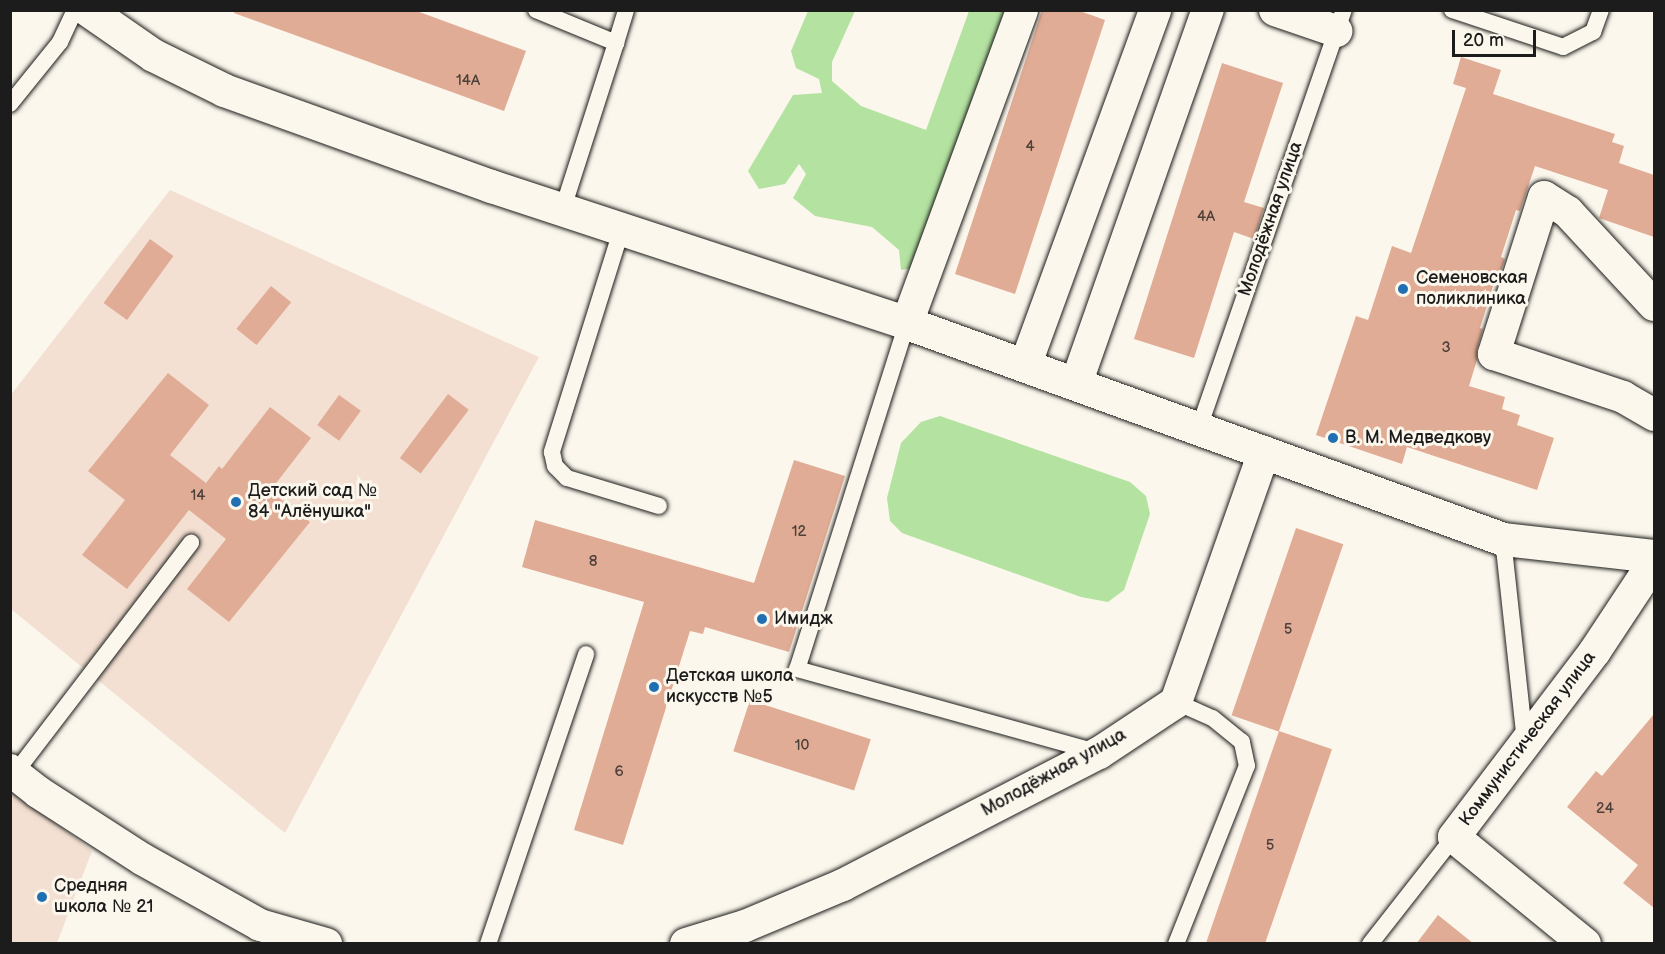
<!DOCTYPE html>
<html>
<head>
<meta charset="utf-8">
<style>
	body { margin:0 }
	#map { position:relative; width:1665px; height:954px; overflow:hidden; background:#fbf7ec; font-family:"Balsamiq Sans",sans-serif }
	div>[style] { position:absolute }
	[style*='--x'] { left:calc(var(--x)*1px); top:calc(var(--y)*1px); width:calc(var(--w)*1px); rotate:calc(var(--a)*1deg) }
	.built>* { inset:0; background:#f3e0d2 }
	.green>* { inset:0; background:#b4e2a1 }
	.building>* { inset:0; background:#e1ac95; transform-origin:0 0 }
	.roads { filter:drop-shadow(0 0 2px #1c1c1c) drop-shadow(0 0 2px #1c1c1c) }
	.lane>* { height:16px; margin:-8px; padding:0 8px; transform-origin:8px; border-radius:8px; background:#fbf7ec }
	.street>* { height:32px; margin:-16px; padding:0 16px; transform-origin:16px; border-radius:16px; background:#fbf7ec }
	.secondary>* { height:33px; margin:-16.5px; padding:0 16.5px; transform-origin:16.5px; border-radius:16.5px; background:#fbf7ec }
	.dots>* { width:16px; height:16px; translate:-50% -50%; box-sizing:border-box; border:3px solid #fbf7ec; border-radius:50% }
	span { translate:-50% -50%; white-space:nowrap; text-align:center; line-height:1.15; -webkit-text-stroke:6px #fbf7ec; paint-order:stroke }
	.number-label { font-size:15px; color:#4d403a }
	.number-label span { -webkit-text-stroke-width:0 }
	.street-label { font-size:18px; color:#1c1c1c }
	.poi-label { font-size:18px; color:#1c1c1c }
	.left { translate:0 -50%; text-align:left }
	.frame { position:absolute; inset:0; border:12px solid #1c1c1c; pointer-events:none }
	.scale { position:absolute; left:1452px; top:30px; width:84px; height:27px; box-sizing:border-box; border:3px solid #1c1c1c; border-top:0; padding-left:8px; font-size:18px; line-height:21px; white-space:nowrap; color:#1c1c1c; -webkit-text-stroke:4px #fbf7ec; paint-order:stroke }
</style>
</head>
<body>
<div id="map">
	<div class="built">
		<i style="clip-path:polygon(170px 190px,539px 357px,285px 833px,11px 609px,10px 396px)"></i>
		<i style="clip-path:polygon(10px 788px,92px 851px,57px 943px,11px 943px)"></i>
	</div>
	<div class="green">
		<i style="clip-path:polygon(808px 11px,855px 11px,832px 62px,832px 81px,861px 106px,926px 130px,969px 11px,1009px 11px,913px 268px,901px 270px,899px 250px,872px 227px,815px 216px,793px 198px,806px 174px,799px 164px,785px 184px,759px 189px,748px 171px,793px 95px,822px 93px,819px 79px,796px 68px,791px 51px)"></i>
		<i style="clip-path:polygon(940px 416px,1130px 482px,1146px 496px,1150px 514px,1124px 590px,1108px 602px,1081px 597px,902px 533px,890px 521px,887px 498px,901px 443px,921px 422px)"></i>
	</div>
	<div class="building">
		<i style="clip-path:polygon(235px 10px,414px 10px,526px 51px,504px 111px,234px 13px)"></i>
		<i style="clip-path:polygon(1042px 10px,1077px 10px,1105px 20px,1015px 294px,955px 274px)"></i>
		<i style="clip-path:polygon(1461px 57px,1501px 70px,1493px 94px,1615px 134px,1612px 142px,1624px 146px,1619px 163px,1654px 175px,1654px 237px,1599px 218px,1608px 190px,1535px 166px,1520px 211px,1516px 210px,1501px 257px,1505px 259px,1497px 284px,1494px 283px,1480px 328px,1483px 329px,1477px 349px,1477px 360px,1469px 386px,1505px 397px,1502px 409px,1520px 415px,1517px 425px,1554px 438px,1537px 490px,1407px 447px,1402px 464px,1316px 435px,1356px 316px,1368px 320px,1392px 246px,1411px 253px,1466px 88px,1453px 84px)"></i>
		<i style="clip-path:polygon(1222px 63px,1283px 83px,1244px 202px,1264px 208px,1254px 239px,1234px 232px,1194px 358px,1134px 339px)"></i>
		<i style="left:150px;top:239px;width:29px;height:79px;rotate:36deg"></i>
		<i style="left:271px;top:286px;width:26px;height:55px;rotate:39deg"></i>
		<i style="clip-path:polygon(168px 373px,209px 405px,170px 455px,206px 483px,219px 466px,222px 469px,270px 407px,311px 438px,270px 491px,310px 522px,229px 622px,187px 589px,226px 539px,189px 510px,127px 589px,82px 555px,125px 500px,88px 471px)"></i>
		<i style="left:448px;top:394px;width:26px;height:80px;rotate:37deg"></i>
		<i style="left:339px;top:395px;width:27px;height:37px;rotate:36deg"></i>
		<i style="clip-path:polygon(794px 460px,845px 476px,789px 652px,705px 627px,703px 634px,690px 631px,623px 845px,574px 830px,644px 602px,522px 567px,535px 520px,754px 583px)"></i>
		<i style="left:1296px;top:528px;width:50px;height:198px;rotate:19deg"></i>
		<i style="left:750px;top:700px;width:127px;height:54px;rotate:18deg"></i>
		<i style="clip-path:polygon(1654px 714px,1654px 908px,1623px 883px,1638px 865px,1567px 807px,1596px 771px,1602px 776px)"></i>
		<i style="left:1279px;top:731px;width:56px;height:225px;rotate:19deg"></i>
		<i style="clip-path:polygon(1438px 915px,1474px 944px,1416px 944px)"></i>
	</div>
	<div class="roads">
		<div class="lane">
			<i style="--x:536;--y:10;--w:87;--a:22.4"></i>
			<i style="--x:616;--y:43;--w:173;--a:107.8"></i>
			<i style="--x:1452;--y:10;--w:117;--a:18.4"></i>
			<i style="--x:1563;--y:47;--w:34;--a:-27"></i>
			<i style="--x:1593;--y:32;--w:23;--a:-70"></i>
			<i style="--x:616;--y:43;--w:34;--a:-73"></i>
			<i style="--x:10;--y:104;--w:80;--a:-51.1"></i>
			<i style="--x:60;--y:42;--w:35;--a:-65"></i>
			<i style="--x:622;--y:228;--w:235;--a:107.4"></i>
			<i style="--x:552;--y:452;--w:14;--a:78"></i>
			<i style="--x:555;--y:466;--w:17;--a:45"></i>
			<i style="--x:567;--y:478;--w:96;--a:16.9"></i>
			<i style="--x:907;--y:323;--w:363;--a:107.6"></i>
			<i style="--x:797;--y:669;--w:311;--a:15.5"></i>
			<i style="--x:1199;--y:428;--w:442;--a:-70.9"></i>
			<i style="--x:1503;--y:539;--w:203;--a:83.8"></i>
			<i style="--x:15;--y:773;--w:290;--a:-52.6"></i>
			<i style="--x:488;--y:944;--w:306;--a:-71.3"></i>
			<i style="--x:1176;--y:944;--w:192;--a:-68.3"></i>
			<i style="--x:1247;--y:766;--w:25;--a:-102"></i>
			<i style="--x:1242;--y:742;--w:38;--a:-141"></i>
			<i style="--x:1212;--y:718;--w:39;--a:-156"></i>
			<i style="--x:1370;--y:944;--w:136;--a:-51.9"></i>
		</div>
		<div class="street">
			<i style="--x:1275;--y:10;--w:65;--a:19"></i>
			<i style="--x:1654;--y:305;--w:127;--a:-132.8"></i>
			<i style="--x:1568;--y:212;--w:28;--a:-148"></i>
			<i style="--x:1544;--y:197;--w:165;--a:107.7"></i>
			<i style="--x:1494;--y:354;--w:136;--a:18.4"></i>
			<i style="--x:1623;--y:397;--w:36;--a:30"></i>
			<i style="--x:907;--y:323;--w:333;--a:-69.8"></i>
			<i style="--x:1025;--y:366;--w:379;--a:-69.9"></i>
			<i style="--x:1076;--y:384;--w:397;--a:-70.6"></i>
			<i style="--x:10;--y:770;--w:36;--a:38"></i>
			<i style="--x:38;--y:792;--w:124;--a:32.8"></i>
			<i style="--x:142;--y:859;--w:135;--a:29.2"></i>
			<i style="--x:260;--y:925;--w:69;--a:16.1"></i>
			<i style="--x:686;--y:944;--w:62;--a:-17"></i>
			<i style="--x:745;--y:926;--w:106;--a:-22.7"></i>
			<i style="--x:843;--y:885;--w:288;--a:-27.3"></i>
			<i style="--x:1099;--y:753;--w:92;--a:-33.5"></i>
			<i style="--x:1176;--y:702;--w:265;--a:-70.6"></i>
			<i style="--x:1585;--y:944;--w:169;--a:-140.8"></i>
			<i style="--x:1454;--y:837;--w:233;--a:-52.8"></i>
			<i style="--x:1595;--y:651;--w:107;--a:-56.5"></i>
		</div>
		<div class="secondary">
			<i style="--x:88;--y:10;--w:79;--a:34.7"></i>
			<i style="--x:153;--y:55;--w:79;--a:26.2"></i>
			<i style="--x:224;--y:90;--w:284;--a:19.8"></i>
			<i style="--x:491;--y:186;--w:438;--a:18.2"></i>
			<i style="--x:907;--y:323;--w:634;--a:19.92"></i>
			<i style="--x:1503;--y:539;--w:152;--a:6.4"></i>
		</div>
	</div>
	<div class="dots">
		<i style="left:1403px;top:289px;background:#1f6fb2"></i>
		<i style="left:1333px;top:438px;background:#1f6fb2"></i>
		<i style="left:236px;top:502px;background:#1f6fb2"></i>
		<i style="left:762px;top:619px;background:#1f6fb2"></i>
		<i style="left:654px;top:687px;background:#1f6fb2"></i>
		<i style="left:42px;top:897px;background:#1f6fb2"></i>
	</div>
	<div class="number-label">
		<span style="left:468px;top:81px">14А</span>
		<span style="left:1030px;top:147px">4</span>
		<span style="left:1206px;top:217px">4А</span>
		<span style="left:1446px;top:348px">3</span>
		<span style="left:198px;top:496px">14</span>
		<span style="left:799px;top:532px">12</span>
		<span style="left:593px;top:562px">8</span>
		<span style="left:1288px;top:630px">5</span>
		<span style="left:802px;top:746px">10</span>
		<span style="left:619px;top:772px">6</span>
		<span style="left:1605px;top:809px">24</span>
		<span style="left:1270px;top:846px">5</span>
	</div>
	<div class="street-label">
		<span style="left:1271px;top:219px;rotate:-71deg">Молодёжная улица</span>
		<span style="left:1528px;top:739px;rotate:-53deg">Коммунистическая улица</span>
		<span style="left:1054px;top:773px;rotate:-29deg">Молодёжная улица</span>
	</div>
	<div class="poi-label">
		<span class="left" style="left:1416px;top:289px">Семеновская<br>поликлиника</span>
		<span class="left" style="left:1345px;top:438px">В. М. Медведкову</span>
		<span class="left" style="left:248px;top:502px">Детский сад №<br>84 "Алёнушка"</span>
		<span class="left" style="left:774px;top:619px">Имидж</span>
		<span class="left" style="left:666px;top:687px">Детская школа<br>искусств №5</span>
		<span class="left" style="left:54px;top:897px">Средняя<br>школа № 21</span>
	</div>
	<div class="frame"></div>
	<div class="scale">20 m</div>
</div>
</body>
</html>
